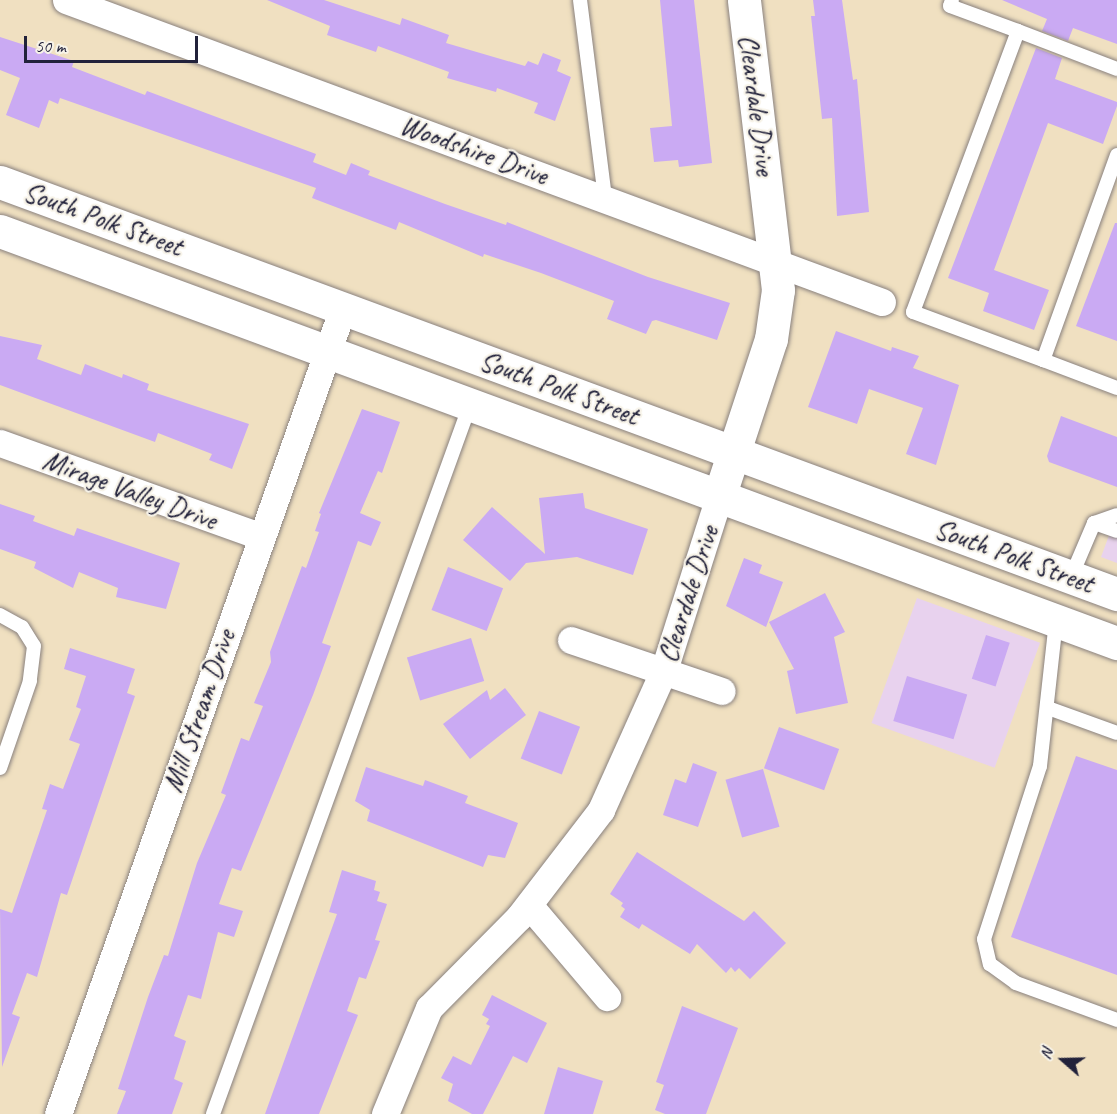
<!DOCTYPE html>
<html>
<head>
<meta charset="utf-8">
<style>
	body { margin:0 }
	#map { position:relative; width:1117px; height:1114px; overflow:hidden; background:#f0e0c1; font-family:Caveat,sans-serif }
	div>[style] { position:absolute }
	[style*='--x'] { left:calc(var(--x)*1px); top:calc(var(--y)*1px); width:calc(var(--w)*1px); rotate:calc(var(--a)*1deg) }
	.built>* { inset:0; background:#e8d2ee; transform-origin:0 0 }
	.building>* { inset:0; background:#caaaf3; transform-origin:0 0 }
	.roads { filter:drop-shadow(0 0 2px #89817e) drop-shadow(0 0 2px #89817e) }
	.service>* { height:14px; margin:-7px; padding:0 7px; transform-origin:7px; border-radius:7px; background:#fff }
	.minor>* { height:27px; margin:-13.5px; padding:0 13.5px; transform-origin:13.5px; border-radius:13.5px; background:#fff }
	.tertiary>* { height:33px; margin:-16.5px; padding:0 16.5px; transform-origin:16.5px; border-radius:16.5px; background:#fff }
	.secondary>* { height:33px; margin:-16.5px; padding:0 16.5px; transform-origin:16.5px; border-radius:16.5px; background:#fff }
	span { translate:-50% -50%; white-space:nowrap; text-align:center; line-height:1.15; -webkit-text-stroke:4.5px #f7f3e8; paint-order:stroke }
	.street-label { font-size:28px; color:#22223b }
	.north { position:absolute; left:1033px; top:1030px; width:60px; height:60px; -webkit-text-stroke:4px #f7f3e8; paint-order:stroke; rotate:290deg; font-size:16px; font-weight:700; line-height:24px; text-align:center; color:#22223b }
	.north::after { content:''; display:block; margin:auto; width:21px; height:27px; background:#22223b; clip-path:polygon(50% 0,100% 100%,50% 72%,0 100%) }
	.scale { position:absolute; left:24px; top:36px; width:174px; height:27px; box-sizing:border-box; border:3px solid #22223b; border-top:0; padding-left:8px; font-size:18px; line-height:21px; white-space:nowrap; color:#22223b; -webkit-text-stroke:4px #f7f3e8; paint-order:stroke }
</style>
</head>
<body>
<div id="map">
	<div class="built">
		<i style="clip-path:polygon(1117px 514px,1117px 563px,1101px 557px)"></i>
		<i style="left:917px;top:598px;width:131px;height:133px;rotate:20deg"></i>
	</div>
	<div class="building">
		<i style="clip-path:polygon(267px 0,324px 0,400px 25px,402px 18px,449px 35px,446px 43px,525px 66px,528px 61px,538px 65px,543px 53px,561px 60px,557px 71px,571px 77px,555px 121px,534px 113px,538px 103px,497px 88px,496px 92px,447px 78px,449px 72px,378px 46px,376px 52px,327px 35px,330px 26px)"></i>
		<i style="clip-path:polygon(660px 0,694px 0,712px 163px,679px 167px,678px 160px,654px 162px,650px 128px,672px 126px)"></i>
		<i style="clip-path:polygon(813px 0,842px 0,853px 80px,857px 79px,869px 212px,837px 216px,832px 118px,822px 119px,811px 16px,815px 16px)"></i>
		<i style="clip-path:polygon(1002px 0,1117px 0,1117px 44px,1073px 28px,1068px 41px,1042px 31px,1047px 19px)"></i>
		<i style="clip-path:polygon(0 37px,74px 61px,72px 67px,145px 95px,147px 91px,316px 154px,313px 162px,346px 175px,351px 163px,370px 171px,368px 175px,445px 204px,506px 225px,507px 222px,648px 277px,730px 303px,717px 340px,656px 320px,652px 321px,646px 334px,607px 319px,614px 301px,541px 273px,484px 254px,483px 257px,399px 222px,396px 230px,312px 198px,316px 188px,60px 98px,58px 104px,49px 100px,39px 128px,6px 115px,20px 78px,0 70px)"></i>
		<i style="clip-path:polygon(1036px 48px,1062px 58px,1055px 79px,1117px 102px,1117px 106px,1103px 144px,1048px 123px,994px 270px,1049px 290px,1034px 330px,983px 311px,989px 293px,948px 278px)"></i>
		<i style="clip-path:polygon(1115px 223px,1117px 223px,1117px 341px,1076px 326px)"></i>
		<i style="clip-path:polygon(836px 331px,891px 351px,892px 347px,919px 356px,913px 368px,959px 385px,936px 465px,906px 454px,923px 408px,869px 389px,857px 424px,808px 407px)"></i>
		<i style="clip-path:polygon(0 336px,42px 345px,37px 359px,81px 375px,85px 364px,122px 378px,123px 374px,149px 384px,147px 390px,249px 424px,232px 469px,209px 460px,212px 454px,158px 433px,155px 442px,0 385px)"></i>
		<i style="clip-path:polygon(362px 409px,400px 422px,382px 473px,378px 471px,360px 513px,381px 522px,371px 546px,358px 541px,322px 643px,331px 646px,313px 695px,241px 871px,232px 868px,219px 904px,243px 911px,234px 937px,218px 932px,201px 999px,188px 995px,174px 1036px,186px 1041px,174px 1079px,183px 1083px,172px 1114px,117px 1114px,126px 1091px,118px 1089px,148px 997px,164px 955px,168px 956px,197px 863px,226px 795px,221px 793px,241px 738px,249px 741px,263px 706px,254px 703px,271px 662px,270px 652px,302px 566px,306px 568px,319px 532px,315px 531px,321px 514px,319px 513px)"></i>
		<i style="clip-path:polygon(1061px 416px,1117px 437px,1117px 487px,1049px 462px,1047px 456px)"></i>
		<i style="clip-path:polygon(583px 493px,585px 508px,648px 529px,633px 575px,577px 557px,526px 563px,510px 581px,463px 540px,492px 507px,545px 554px,539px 498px)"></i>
		<i style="clip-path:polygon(0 504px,35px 516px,33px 521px,74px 536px,77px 528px,180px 563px,166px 609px,116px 597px,118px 588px,79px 572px,73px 588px,34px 568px,36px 562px,0 549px)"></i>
		<i style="clip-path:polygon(744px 558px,762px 565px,759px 573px,783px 582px,766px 627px,726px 606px)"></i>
		<i style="left:448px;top:567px;width:59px;height:46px;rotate:21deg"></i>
		<i style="clip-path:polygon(825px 593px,845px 632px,834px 637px,848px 703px,796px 714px,787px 671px,794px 669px,769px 622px)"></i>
		<i style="left:986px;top:635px;width:25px;height:46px;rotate:18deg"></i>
		<i style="left:471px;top:638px;width:45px;height:67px;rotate:73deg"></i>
		<i style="clip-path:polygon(70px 648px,135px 669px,127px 693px,135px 696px,67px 895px,61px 893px,37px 977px,27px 973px,12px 1014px,20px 1017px,2px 1067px,0 909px,12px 913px,47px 810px,42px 809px,50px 784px,63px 789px,80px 744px,69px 740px,81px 709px,76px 707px,86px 676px,64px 669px)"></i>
		<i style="left:907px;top:676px;width:63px;height:47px;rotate:17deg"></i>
		<i style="clip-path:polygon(505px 688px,526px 715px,470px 759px,443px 724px,487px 690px,490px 700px)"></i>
		<i style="left:539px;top:711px;width:44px;height:51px;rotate:21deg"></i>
		<i style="left:779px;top:727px;width:64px;height:44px;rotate:20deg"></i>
		<i style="clip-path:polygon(1076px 756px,1117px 770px,1117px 975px,1011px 937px)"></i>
		<i style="clip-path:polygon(693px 763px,717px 772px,698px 827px,663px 815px,675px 779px,686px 783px)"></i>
		<i style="clip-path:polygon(366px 767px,423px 786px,425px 780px,468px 796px,465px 803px,518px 823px,505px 858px,488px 855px,483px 867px,367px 821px,370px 810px,355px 801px)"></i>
		<i style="left:763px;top:769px;width:60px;height:39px;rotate:74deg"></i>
		<i style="clip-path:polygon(637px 852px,744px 921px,754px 911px,786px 943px,750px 979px,739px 968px,735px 972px,731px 967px,726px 973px,697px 944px,690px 954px,642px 924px,639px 929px,620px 917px,625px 909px,621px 906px,623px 903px,610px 894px)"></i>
		<i style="clip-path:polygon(342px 870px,376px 881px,374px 890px,380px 892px,377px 901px,387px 904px,375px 940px,380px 941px,366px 979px,359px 977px,347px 1011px,358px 1015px,319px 1114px,265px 1114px,337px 914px,329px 912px)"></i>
		<i style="clip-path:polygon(492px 995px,547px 1023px,527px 1063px,513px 1056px,483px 1114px,472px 1114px,448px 1101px,453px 1084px,441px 1078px,453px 1056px,471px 1065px,490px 1026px,486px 1024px,489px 1019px,482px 1015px)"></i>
		<i style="clip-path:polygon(682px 1006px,738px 1028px,706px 1114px,665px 1114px,655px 1110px,664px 1085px,656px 1082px)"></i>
		<i style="clip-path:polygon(558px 1067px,603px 1081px,593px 1114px,544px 1114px)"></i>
	</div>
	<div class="roads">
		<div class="service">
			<i style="--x:580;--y:0;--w:200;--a:82.8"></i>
			<i style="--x:952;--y:0;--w:6;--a:108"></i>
			<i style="--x:950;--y:6;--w:72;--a:20.2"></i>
			<i style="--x:1018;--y:31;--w:300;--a:110.5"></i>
			<i style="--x:913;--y:312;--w:139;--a:20.3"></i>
			<i style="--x:1018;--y:31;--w:106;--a:21"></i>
			<i style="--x:1117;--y:155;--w:218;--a:109.8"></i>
			<i style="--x:1043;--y:360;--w:79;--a:20.7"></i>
			<i style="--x:1094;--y:523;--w:24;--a:-19"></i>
			<i style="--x:1071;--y:577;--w:59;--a:-66.9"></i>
			<i style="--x:1094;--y:523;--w:24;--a:19"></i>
			<i style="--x:0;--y:615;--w:25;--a:29"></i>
			<i style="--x:22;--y:627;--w:22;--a:58"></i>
			<i style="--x:34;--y:646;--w:35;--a:97"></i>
			<i style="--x:30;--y:681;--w:92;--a:109"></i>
			<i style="--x:1056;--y:621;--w:146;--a:96.3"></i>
			<i style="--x:1040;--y:766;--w:182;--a:107.9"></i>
			<i style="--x:984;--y:939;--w:26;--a:77"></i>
			<i style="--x:990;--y:964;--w:32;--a:36"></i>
			<i style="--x:1016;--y:983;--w:108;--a:20.1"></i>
			<i style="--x:1048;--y:708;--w:73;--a:19.9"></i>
			<i style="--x:213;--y:1114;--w:754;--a:-70.08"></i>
		</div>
		<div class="minor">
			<i style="--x:66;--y:0;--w:870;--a:20.31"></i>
			<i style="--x:0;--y:443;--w:276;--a:19.7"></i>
			<i style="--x:571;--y:640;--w:159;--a:18.7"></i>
			<i style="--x:529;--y:905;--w:121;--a:49.7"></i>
			<i style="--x:58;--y:1114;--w:855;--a:-70.53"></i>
			<i style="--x:385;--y:1114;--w:115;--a:-67.5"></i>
			<i style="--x:429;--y:1008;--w:128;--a:-45.3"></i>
			<i style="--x:519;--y:917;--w:135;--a:-52.5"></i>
			<i style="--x:601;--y:810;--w:154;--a:-65.8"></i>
			<i style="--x:664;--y:670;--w:182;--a:-72.4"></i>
		</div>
		<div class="tertiary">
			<i style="--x:719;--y:497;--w:166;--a:-71.8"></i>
			<i style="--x:771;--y:339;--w:49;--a:-81.9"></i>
			<i style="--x:778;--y:290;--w:292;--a:-96.7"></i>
		</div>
		<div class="secondary">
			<i style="--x:0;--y:182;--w:1191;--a:20.25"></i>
			<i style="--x:0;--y:231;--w:1191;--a:20.25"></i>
		</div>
	</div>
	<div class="street-label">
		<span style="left:757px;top:105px;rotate:83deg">Cleardale Drive</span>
		<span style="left:474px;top:150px;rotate:20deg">Woodshire Drive</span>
		<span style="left:103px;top:219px;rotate:20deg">South Polk Street</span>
		<span style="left:559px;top:388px;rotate:20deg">South Polk Street</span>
		<span style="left:130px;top:490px;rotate:20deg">Mirage Valley Drive</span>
		<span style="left:1014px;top:556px;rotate:20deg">South Polk Street</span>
		<span style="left:688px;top:594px;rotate:-72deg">Cleardale Drive</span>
		<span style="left:199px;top:711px;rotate:-71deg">Mill Stream Drive</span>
	</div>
	<div class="north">N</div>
	<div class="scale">50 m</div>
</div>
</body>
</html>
